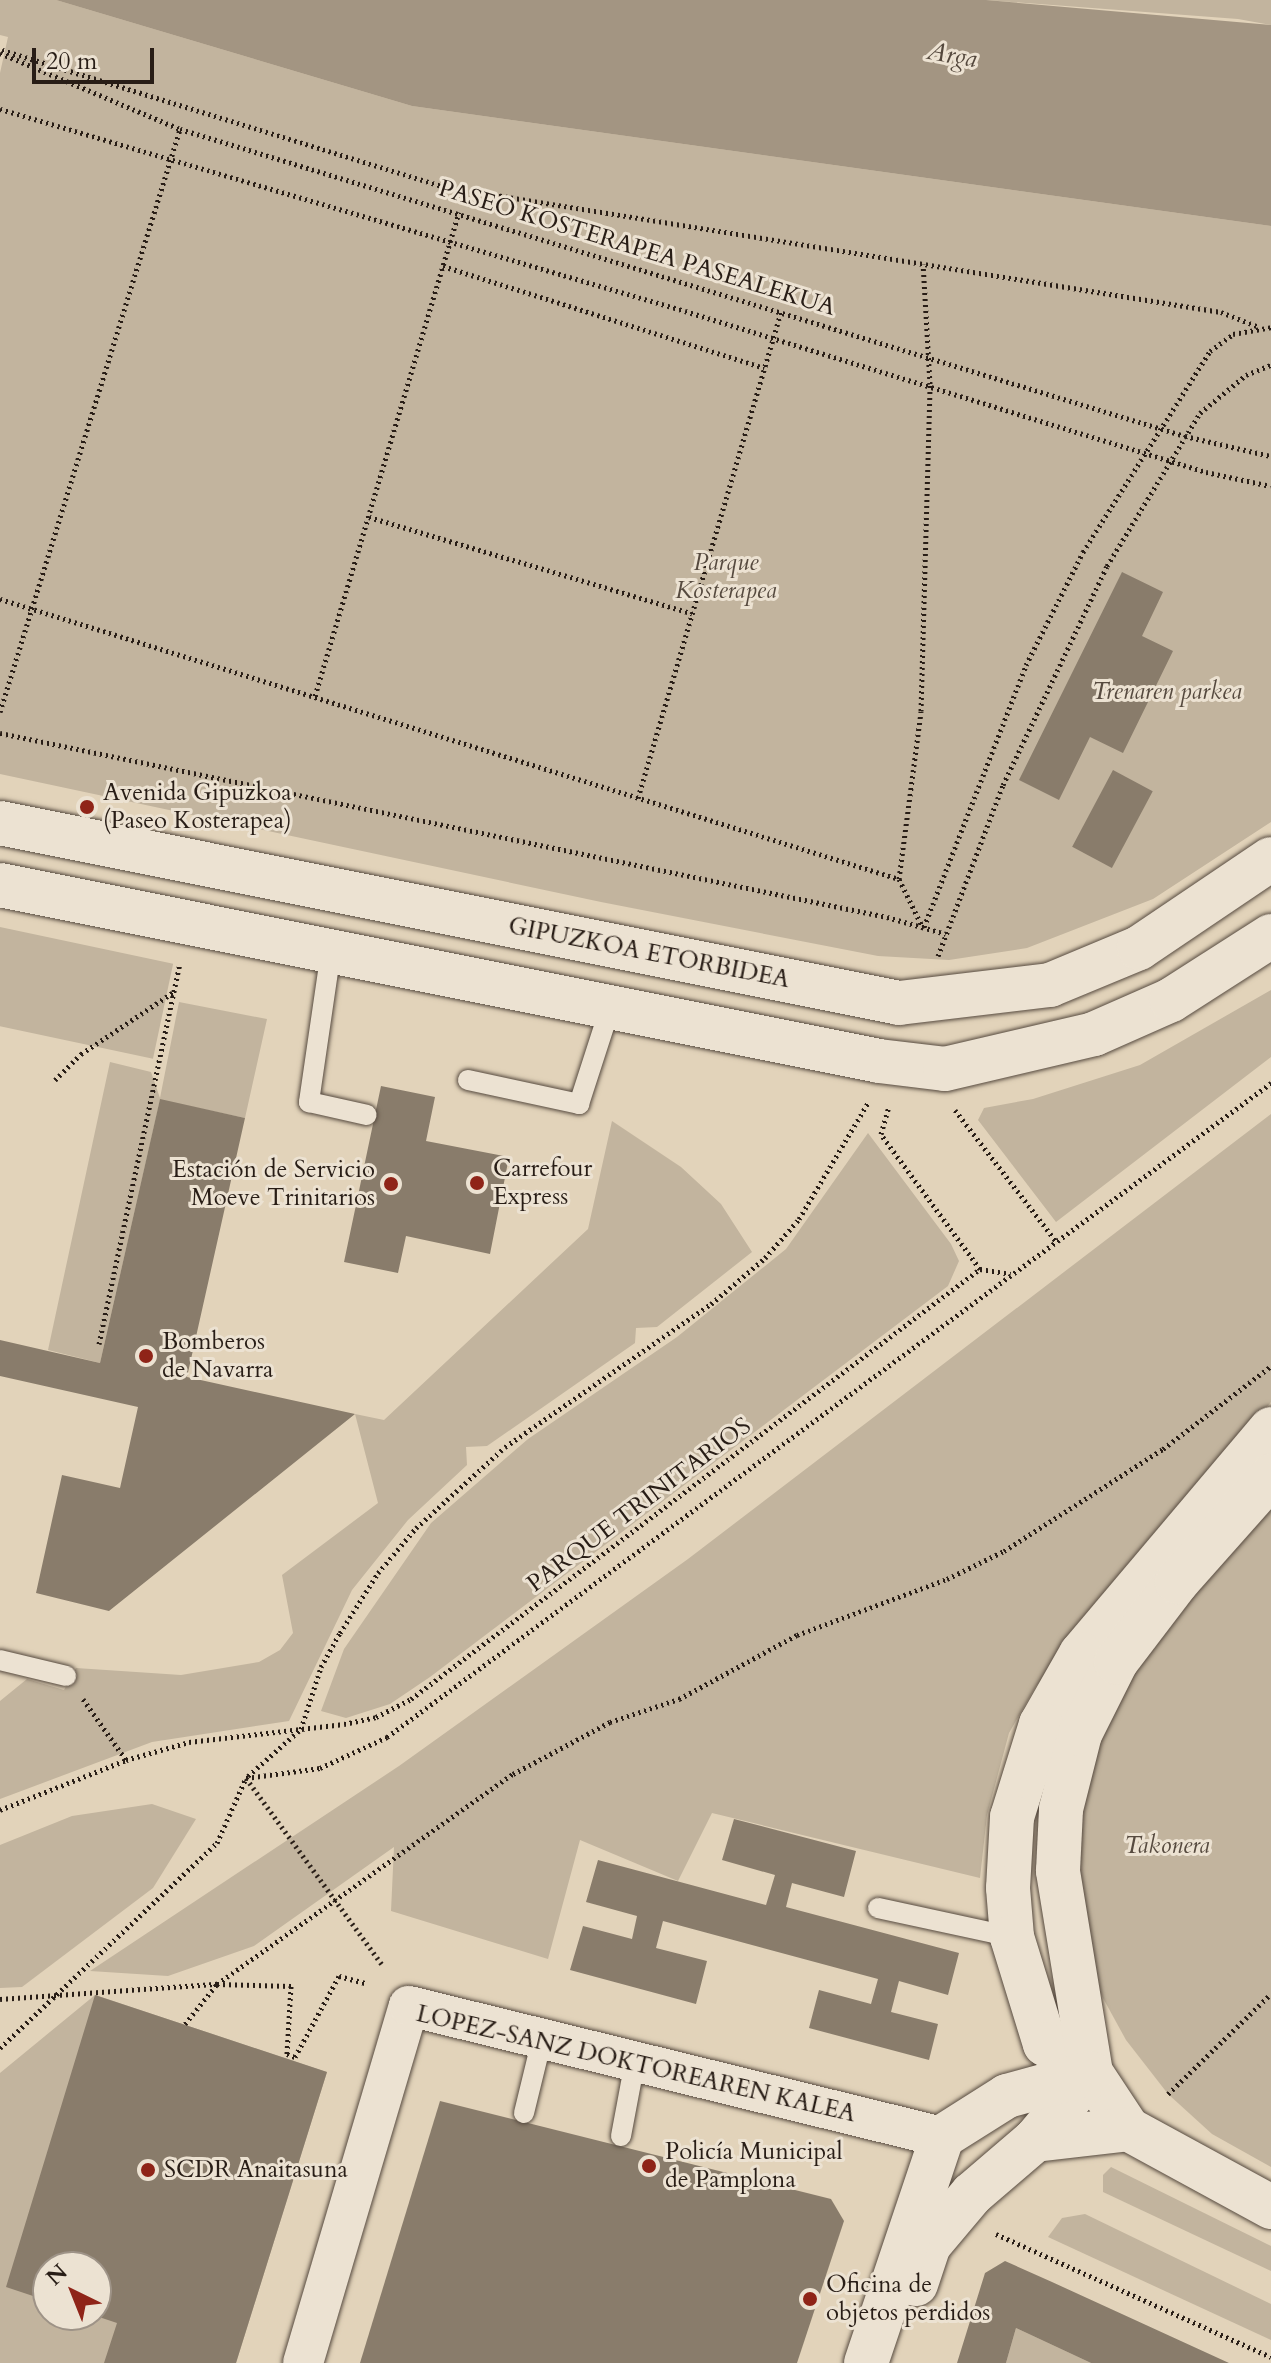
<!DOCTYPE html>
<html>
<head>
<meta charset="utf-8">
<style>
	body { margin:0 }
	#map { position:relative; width:1271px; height:2363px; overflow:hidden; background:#e2d3ba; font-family:Cardo,serif }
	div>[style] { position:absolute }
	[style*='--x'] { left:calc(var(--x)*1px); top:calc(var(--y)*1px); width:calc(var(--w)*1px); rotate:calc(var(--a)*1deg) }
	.green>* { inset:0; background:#c2b49e; transform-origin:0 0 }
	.water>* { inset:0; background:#a39582 }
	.building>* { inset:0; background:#897c6b; transform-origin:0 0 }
	.path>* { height:5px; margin-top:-2.5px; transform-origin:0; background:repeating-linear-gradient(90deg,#281d16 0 2px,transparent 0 6px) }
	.roads { filter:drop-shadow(0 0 2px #564a3f) drop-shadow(0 0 2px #564a3f) }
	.service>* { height:20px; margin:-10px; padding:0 10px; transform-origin:10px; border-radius:10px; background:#ece2d2 }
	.minor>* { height:40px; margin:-20px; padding:0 20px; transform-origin:20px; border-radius:20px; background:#ece2d2 }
	.tertiary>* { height:44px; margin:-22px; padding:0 22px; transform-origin:22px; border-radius:22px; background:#ece2d2 }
	.path-bridge>* { height:5px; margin-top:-2.5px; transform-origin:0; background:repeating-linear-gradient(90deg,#281d16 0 2px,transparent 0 6px) }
	.dots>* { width:22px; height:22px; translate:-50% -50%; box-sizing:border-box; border:4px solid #ece2d2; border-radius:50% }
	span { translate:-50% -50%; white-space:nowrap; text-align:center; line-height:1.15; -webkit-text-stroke:6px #ece2d2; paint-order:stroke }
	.street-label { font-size:24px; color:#281d16 }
	.park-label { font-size:24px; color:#564a3f; font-style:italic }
	.poi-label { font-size:24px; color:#281d16 }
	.left { translate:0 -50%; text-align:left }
	.right { translate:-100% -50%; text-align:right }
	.water-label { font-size:26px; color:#53473c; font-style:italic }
	.north { position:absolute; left:32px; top:2251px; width:80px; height:80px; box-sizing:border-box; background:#ece2d2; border:2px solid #9e9387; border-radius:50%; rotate:317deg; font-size:22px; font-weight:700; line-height:32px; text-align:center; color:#281d16 }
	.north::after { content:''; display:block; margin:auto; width:28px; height:36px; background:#8f2418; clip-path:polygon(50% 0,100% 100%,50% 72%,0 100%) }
	.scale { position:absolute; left:32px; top:48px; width:122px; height:36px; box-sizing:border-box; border:4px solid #281d16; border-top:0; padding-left:10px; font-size:24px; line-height:28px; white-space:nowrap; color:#281d16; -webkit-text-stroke:6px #ece2d2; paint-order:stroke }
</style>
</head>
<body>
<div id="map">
	<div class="green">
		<i style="clip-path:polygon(0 0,56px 0,412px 106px,1271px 226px,1271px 822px,1153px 899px,1027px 948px,949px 960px,878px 956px,601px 902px,0 774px,0 73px,8px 37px,0 35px)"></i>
		<i style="clip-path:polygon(986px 0,1271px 0,1271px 25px,1238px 19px)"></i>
		<i style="left:0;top:927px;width:177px;height:97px;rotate:12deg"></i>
		<i style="clip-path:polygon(1271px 990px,1271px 1057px,1056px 1222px,978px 1120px,984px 1108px,1033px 1099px,1140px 1065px)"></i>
		<i style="clip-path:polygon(179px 1002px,267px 1019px,245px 1118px,160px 1100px,100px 1363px,48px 1350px,110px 1062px,151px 1072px,160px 1098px)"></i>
		<i style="clip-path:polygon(1271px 1114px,1271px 1402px,1036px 1686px,1009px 1733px,987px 1815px,980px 1878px,712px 1813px,678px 1881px,580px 1840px,548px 1959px,391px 1911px,394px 1847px,254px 1946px,168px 1976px,90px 1971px,399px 1766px,688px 1559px)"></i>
		<i style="clip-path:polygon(612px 1121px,681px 1167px,721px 1204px,752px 1252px,657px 1327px,636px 1328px,635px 1343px,487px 1446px,466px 1447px,467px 1465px,408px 1520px,352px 1590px,289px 1721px,152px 1742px,0 1799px,0 1701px,27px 1679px,64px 1690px,76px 1668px,181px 1675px,259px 1662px,280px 1650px,293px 1633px,282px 1575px,378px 1503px,355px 1414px,384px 1420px,588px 1229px)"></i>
		<i style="clip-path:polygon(868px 1133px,951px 1244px,959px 1261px,948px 1286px,430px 1677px,390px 1704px,346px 1718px,321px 1711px,344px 1649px,431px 1523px,528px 1439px,677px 1337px,786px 1249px)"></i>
		<i style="clip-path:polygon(1271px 1491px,1271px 2167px,1212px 2134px,1168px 2094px,1126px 2040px,1086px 1967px,1069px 1895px,1087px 1743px,1140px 1642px)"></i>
		<i style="clip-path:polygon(152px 1804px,196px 1819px,153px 1888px,22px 1987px,0 1988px,0 1845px,72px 1816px)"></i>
		<i style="clip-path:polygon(evenodd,95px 1995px,327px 2072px,236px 2363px,0 2363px,0 2073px,95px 1995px,48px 2267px,96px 2267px,96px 2315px,48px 2315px,48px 2267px)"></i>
		<i style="clip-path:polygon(1111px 2167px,1271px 2246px,1271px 2271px,1103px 2192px,1103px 2175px)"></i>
		<i style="clip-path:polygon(1085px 2214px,1271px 2304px,1271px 2340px,1048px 2237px,1062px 2218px)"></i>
		<i style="clip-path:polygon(1016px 2328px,1091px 2363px,1006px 2363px)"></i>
	</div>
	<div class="water">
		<i style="clip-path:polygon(56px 0,986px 0,1271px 25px,1271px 226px,412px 106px)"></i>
	</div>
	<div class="building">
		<i style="clip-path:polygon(1122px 572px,1163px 592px,1142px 636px,1173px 651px,1123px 753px,1090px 737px,1059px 800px,1019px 780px)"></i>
		<i style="left:1113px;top:770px;width:45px;height:87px;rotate:28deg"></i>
		<i style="clip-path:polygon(381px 1086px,435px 1097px,426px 1141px,509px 1157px,490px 1254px,406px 1236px,398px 1273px,344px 1262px)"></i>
		<i style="clip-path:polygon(160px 1099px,245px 1118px,187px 1377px,355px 1414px,109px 1611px,36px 1593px,62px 1475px,120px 1488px,138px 1407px,0 1376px,0 1340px,100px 1363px)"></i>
		<i style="clip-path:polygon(734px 1819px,856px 1851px,844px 1897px,792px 1883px,786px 1907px,959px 1953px,948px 1995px,899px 1981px,891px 2012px,938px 2024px,929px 2060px,809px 2028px,819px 1990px,871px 2004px,878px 1979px,663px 1921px,656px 1948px,707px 1961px,696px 2004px,570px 1970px,583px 1926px,632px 1939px,637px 1916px,586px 1902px,598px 1860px,766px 1905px,775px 1875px,722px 1860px)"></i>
		<i style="clip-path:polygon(95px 1995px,327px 2072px,236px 2363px,104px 2363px,117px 2323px,96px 2316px,96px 2267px,48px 2267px,48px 2301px,6px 2287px)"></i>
		<i style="clip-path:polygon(440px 2101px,831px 2199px,844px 2221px,797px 2363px,360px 2363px)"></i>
		<i style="clip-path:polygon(1005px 2261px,1052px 2282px,1229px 2363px,1091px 2363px,1016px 2328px,1006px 2363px,957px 2363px,985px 2273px)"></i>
	</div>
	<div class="path">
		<i style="--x:2;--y:50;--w:459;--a:17.2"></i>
		<i style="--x:440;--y:186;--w:791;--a:9.16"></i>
		<i style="--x:1221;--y:312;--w:41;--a:21.5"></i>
		<i style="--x:0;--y:53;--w:195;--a:22.9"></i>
		<i style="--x:180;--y:129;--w:1051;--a:16.99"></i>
		<i style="--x:1185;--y:436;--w:88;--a:13.1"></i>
		<i style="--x:0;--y:109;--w:714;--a:16.43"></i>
		<i style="--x:685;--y:311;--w:545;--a:17.17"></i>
		<i style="--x:1206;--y:472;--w:66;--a:12.2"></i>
		<i style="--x:443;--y:266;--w:337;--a:17.6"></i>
		<i style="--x:369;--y:517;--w:337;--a:16.6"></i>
		<i style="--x:0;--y:599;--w:942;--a:17.3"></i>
		<i style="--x:899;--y:879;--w:55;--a:63.9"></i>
		<i style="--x:315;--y:696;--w:505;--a:-73.43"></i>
		<i style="--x:0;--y:712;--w:610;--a:-72.84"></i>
		<i style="--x:0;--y:733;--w:906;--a:11.72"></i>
		<i style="--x:887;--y:917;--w:61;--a:16.1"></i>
		<i style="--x:638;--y:798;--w:507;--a:-73.6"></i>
		<i style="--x:899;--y:879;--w:169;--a:-82.5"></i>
		<i style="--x:921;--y:711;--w:327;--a:-88.4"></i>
		<i style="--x:930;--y:384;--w:120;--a:-93.3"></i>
		<i style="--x:924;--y:927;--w:281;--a:-68.7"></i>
		<i style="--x:1026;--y:665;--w:127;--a:-63.2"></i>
		<i style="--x:1083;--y:552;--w:238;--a:-57.7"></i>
		<i style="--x:1210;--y:351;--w:29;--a:-36"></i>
		<i style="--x:1233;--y:334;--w:39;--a:-10"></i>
		<i style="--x:938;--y:956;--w:183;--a:-69.2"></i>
		<i style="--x:1003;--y:785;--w:242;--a:-64.6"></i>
		<i style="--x:1107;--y:566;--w:179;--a:-58.7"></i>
		<i style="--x:1200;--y:413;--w:60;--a:-39.6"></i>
		<i style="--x:1246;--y:375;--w:27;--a:-22"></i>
		<i style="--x:55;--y:1080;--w:37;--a:-45"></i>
		<i style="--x:81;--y:1054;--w:113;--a:-33.8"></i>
		<i style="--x:955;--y:1110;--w:165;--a:52.4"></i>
		<i style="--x:980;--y:1269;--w:31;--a:9"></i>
		<i style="--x:99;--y:1344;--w:389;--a:-78"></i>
		<i style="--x:83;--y:1699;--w:75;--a:54.8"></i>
		<i style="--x:248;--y:1776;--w:71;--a:-41.6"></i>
		<i style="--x:301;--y:1729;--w:65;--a:-72.1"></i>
		<i style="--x:321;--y:1667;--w:39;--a:-61"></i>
		<i style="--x:340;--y:1633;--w:71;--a:-57.7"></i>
		<i style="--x:378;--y:1573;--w:59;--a:-49.8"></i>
		<i style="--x:416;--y:1528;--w:120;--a:-42.3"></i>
		<i style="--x:505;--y:1447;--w:251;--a:-34.8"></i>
		<i style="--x:711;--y:1304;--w:71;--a:-40.4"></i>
		<i style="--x:765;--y:1258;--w:52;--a:-48.9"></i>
		<i style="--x:799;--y:1219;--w:135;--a:-59.3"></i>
		<i style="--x:0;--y:1810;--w:136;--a:-21.6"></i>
		<i style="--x:126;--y:1760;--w:66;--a:-15.9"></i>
		<i style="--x:189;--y:1742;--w:156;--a:-6.6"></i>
		<i style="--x:344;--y:1724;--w:33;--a:-12"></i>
		<i style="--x:376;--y:1717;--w:39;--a:-27"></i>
		<i style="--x:411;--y:1699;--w:713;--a:-37.08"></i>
		<i style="--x:980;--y:1269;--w:167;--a:-126.3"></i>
		<i style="--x:881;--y:1134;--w:29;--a:-74"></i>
		<i style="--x:0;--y:1999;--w:218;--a:-4"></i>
		<i style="--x:217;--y:1984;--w:363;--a:-35.4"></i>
		<i style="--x:513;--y:1774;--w:110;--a:-28.2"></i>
		<i style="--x:610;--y:1722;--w:73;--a:-18.4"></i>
		<i style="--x:679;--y:1699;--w:134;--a:-28.5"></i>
		<i style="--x:797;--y:1635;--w:160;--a:-20.5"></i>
		<i style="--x:947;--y:1579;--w:64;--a:-26.2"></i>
		<i style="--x:1004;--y:1551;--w:189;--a:-32.7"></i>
		<i style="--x:1163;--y:1449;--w:136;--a:-37.5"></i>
		<i style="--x:185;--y:2024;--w:51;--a:-51.3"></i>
		<i style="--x:217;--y:1984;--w:74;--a:1.5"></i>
		<i style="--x:291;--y:1986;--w:68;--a:93.4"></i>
		<i style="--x:287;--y:2054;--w:9;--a:21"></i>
		<i style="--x:295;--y:2057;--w:92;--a:-61.5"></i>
		<i style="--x:339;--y:1976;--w:28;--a:15"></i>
		<i style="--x:0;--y:2048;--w:299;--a:-43.4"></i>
		<i style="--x:217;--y:1843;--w:71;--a:-66"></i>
		<i style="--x:246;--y:1778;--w:75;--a:-7.7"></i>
		<i style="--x:320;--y:1768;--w:74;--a:-24.8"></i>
		<i style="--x:387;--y:1737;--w:1100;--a:-36.49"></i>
		<i style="--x:1168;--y:2094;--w:144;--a:-44.2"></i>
		<i style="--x:996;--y:2234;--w:301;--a:24.1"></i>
	</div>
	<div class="roads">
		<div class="service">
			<i style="--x:331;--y:951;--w:153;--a:98.3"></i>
			<i style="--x:309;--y:1102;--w:59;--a:12.6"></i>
			<i style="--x:468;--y:1080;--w:114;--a:12.2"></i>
			<i style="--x:579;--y:1104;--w:101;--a:-72.1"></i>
			<i style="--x:0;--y:1660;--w:68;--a:13.6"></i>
			<i style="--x:878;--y:1908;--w:137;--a:12.2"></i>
			<i style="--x:524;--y:2113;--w:76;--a:-76.3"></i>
			<i style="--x:621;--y:2136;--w:76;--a:-79.4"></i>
		</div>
		<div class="minor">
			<i style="--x:303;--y:2363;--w:372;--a:-73.5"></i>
			<i style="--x:409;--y:2006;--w:549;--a:13.81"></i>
		</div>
		<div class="tertiary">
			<i style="--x:0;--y:823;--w:917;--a:11.32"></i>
			<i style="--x:899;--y:1003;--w:152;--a:-6.8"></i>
			<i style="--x:1050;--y:985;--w:96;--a:-22.6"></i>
			<i style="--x:1139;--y:948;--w:159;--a:-34"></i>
			<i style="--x:0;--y:885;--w:896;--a:11.32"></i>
			<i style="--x:879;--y:1061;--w:66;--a:6.9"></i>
			<i style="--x:945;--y:1069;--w:153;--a:-13.2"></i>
			<i style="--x:1094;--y:1034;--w:84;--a:-23.8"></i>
			<i style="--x:1171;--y:1000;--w:119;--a:-32.6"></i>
			<i style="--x:1271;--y:1429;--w:294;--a:130.2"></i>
			<i style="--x:1081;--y:1654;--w:81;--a:119.7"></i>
			<i style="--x:1041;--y:1724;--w:97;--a:107.3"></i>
			<i style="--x:1012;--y:1817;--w:71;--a:93.2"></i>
			<i style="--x:1008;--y:1888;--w:49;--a:85.3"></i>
			<i style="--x:1012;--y:1937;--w:112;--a:72.9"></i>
			<i style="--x:1045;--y:2044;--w:54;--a:32.2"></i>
			<i style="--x:1091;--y:2073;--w:67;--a:56.5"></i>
			<i style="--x:1128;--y:2129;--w:163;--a:28.6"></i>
			<i style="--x:1091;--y:2073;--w:205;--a:-99.3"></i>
			<i style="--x:1058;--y:1871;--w:62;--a:-87.2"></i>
			<i style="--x:1061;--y:1809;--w:77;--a:-75.8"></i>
			<i style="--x:1080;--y:1734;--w:80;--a:-63.4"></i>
			<i style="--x:1116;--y:1662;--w:101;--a:-52.7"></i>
			<i style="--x:1177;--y:1582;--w:142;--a:-48.4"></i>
			<i style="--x:1035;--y:2140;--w:94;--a:-6.7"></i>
			<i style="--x:916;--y:2284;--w:41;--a:-71.6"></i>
			<i style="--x:929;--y:2245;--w:67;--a:-49.9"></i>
			<i style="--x:972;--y:2194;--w:83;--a:-40.6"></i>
			<i style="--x:1035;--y:2140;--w:87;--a:-50.1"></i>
			<i style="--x:866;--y:2363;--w:238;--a:-71.4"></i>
			<i style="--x:942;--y:2137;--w:77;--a:-32.2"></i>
			<i style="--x:1007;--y:2096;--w:87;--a:-15.3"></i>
		</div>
	</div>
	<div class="path-bridge">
		<i style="--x:246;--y:1778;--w:234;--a:53.9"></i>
	</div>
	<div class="dots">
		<i style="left:87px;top:807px;background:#8f2418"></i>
		<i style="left:477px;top:1183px;background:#8f2418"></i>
		<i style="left:391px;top:1184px;background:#8f2418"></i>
		<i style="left:146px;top:1356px;background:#8f2418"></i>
		<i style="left:649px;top:2166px;background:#8f2418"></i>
		<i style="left:148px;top:2170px;background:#8f2418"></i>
		<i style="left:810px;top:2299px;background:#8f2418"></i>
	</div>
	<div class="street-label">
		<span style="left:637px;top:248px;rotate:17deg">PASEO KOSTERAPEA PASEALEKUA</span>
		<span style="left:649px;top:953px;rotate:11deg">GIPUZKOA ETORBIDEA</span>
		<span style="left:639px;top:1505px;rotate:-37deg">PARQUE TRINITARIOS</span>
		<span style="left:636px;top:2064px;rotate:13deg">LOPEZ-SANZ DOKTOREAREN KALEA</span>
	</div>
	<div class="park-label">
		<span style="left:726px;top:577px">Parque<br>Kosterapea</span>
		<span style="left:1167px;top:692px">Trenaren parkea</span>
		<span style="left:1167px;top:1846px">Takonera</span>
	</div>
	<div class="poi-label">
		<span class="left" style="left:103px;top:807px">Avenida Gipuzkoa<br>(Paseo Kosterapea)</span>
		<span class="left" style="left:493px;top:1183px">Carrefour<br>Express</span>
		<span class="right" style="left:375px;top:1184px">Estación de Servicio<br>Moeve Trinitarios</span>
		<span class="left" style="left:162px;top:1356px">Bomberos<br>de Navarra</span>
		<span class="left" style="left:665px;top:2166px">Policía Municipal<br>de Pamplona</span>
		<span class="left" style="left:164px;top:2170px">SCDR Anaitasuna</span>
		<span class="left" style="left:826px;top:2299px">Oficina de<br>objetos perdidos</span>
	</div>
	<div class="water-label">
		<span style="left:952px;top:55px;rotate:10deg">Arga</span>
	</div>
	<div class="north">N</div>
	<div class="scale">20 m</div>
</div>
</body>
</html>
